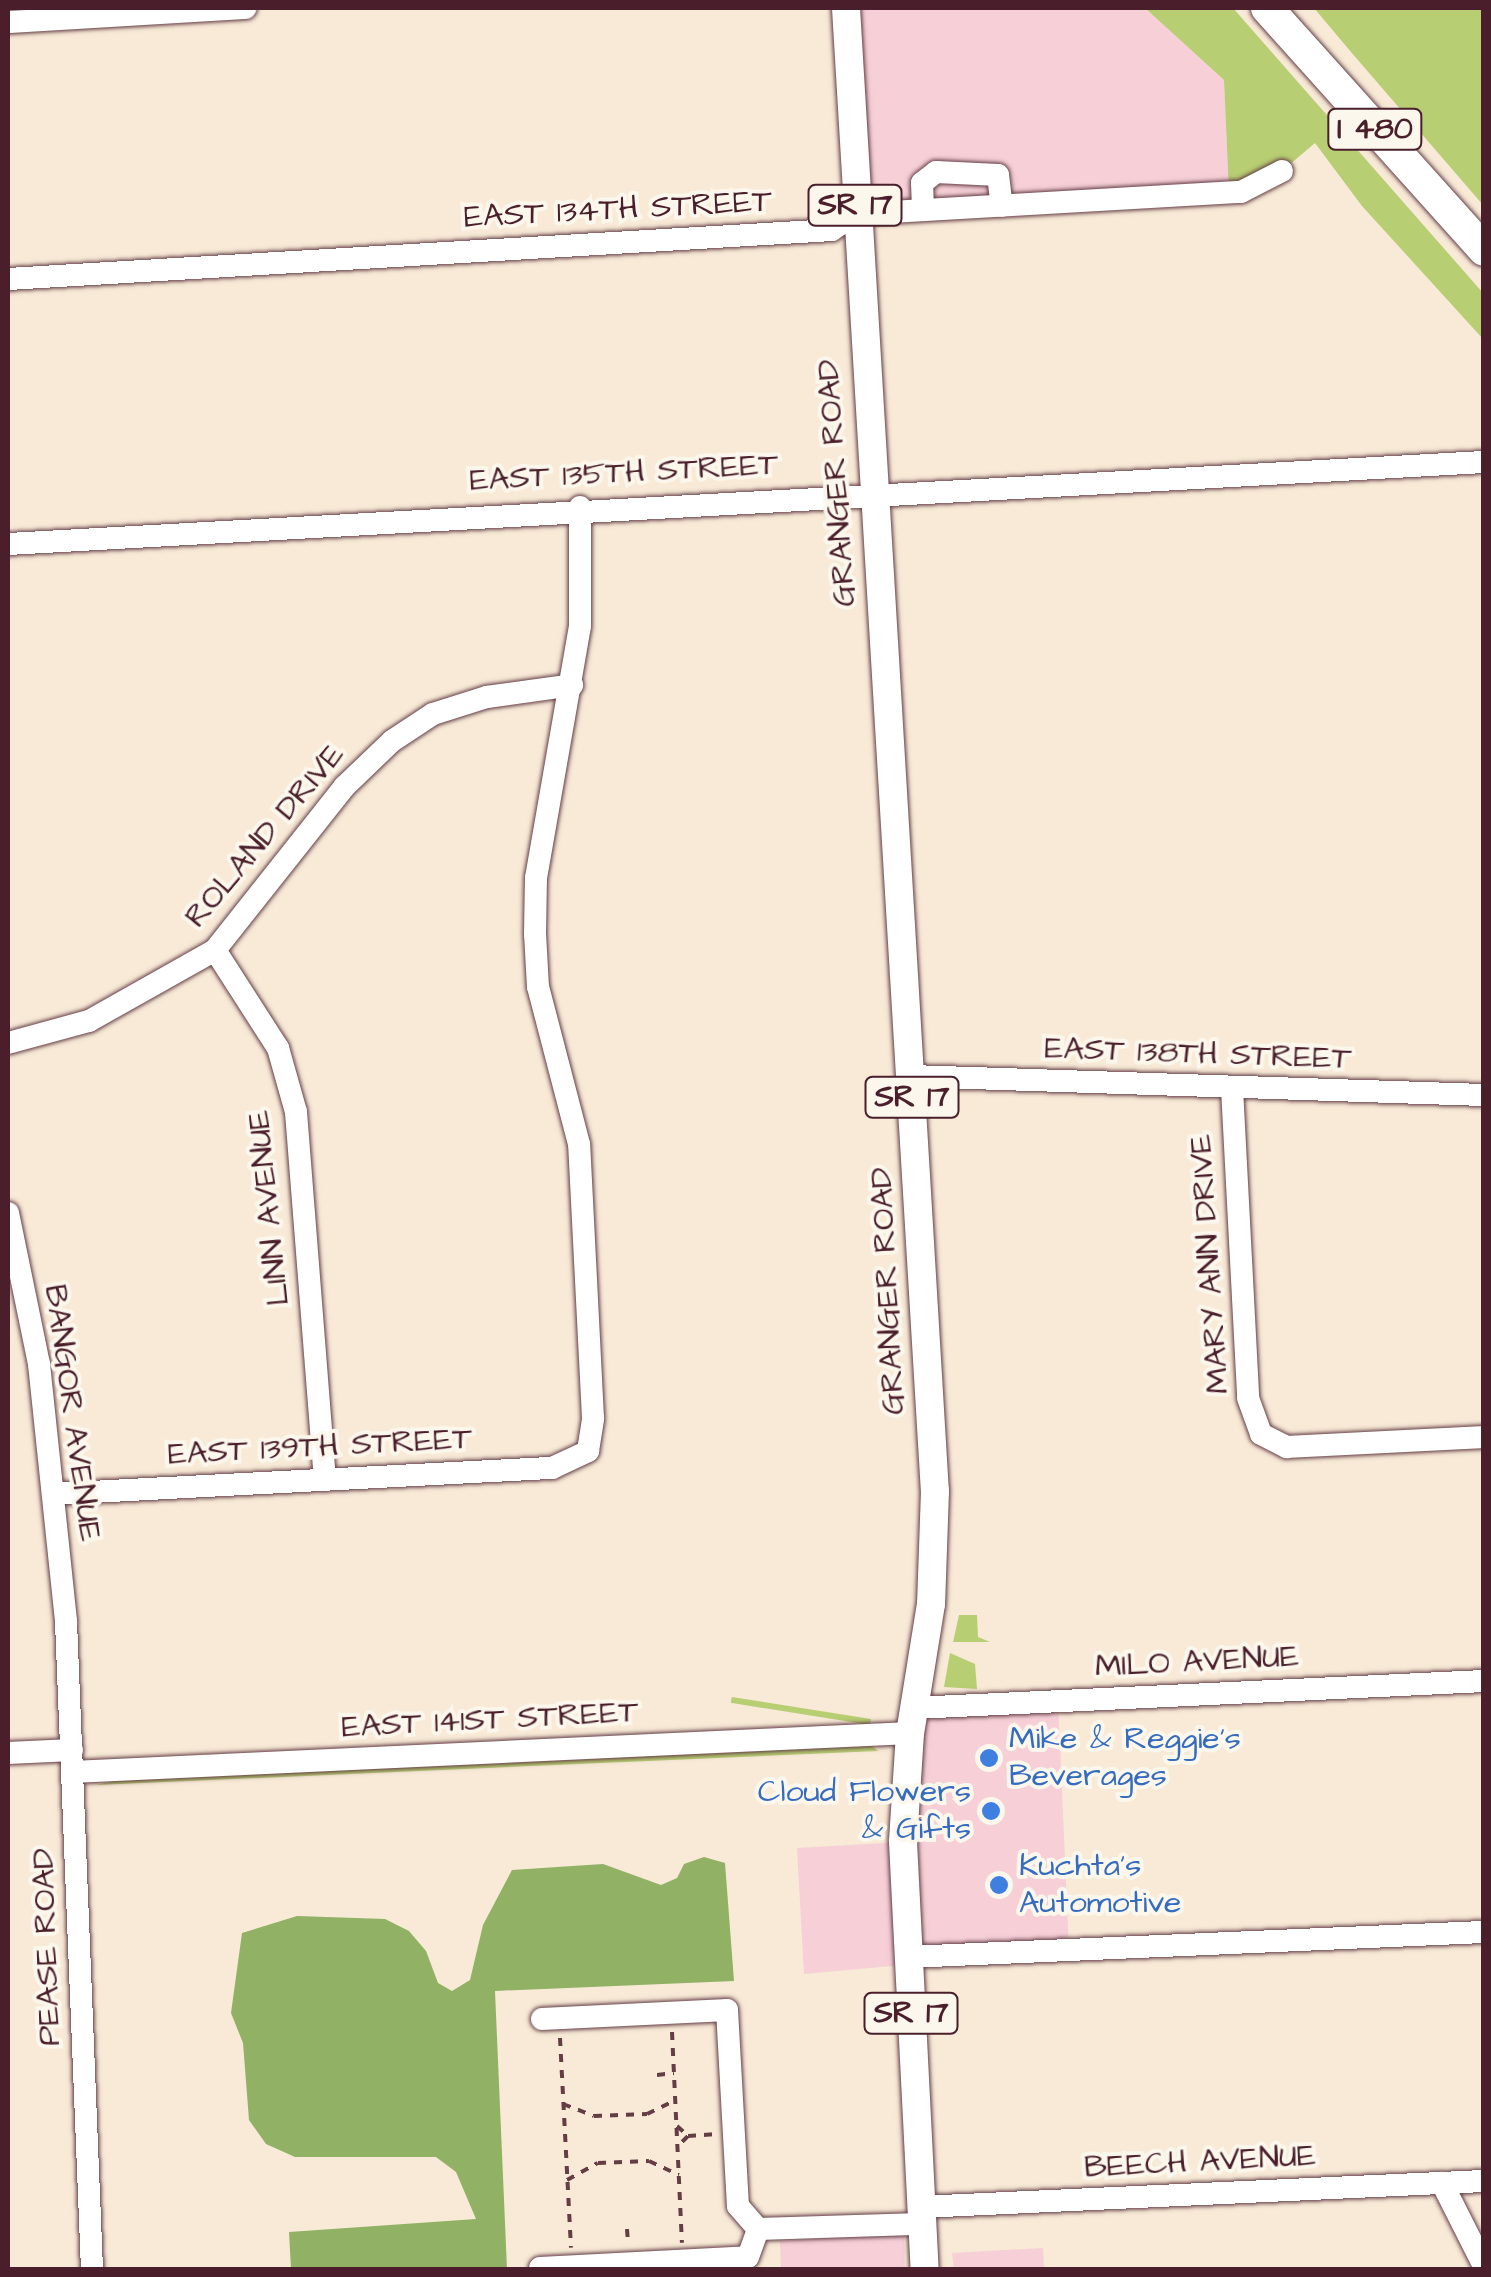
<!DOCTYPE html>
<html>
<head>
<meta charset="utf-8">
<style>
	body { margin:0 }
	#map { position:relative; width:1491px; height:2277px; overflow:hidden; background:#f8ead7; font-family:"Architects Daughter",sans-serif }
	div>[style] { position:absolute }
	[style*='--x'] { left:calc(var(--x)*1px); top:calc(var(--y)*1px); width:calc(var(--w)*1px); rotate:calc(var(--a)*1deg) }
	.built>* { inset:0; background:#f6cfd7 }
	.green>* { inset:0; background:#b7ce73; transform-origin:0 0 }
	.forest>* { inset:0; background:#91b165 }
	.path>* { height:4px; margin-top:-2px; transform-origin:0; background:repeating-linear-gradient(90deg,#643d45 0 8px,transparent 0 16px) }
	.roads { filter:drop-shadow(0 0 2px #643d45) drop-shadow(0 0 2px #643d45) }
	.minor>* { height:22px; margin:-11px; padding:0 11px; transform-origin:11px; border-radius:11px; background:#fff }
	.major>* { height:28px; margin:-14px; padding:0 14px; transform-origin:14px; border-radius:14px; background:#fff }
	.highway>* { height:32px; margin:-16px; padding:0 16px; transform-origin:16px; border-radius:16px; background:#fff }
	.dots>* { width:28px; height:28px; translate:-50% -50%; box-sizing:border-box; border:5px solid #fbf7ec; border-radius:50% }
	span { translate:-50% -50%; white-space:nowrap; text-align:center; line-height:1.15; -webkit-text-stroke:8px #fbf7ec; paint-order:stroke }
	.shield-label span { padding:2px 8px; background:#fbf7ec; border:2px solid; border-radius:8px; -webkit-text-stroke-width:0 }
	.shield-label { font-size:30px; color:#4a1f2b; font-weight:700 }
	.street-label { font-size:32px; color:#4a1f2b }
	.shop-label { font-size:32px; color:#366cbe }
	.left { translate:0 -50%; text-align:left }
	.right { translate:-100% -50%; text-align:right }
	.frame { position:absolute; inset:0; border:10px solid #4a1f2b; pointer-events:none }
</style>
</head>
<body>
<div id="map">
	<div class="built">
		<i style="clip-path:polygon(846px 8px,1145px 8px,1224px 80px,1229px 193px,856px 214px)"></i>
		<i style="clip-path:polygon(1058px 1701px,1069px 1950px,804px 1974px,797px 1848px,903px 1842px,914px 1708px)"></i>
		<i style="clip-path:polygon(904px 2233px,905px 2269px,781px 2269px,780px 2241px)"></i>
		<i style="clip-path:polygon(1043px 2248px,1044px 2269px,954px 2269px,952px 2253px)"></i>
	</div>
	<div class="green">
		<i style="clip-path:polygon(1145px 8px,1233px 8px,1483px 293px,1483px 339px,1362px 206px,1315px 143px,1282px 171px,1229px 193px,1224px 80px)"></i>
		<i style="clip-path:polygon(1314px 8px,1483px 8px,1483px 205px,1351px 52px)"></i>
		<i style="clip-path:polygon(959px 1615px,977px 1615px,978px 1637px,990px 1642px,953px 1642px)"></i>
		<i style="clip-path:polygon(950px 1653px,975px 1664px,977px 1689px,944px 1687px)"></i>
		<i style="left:871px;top:1719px;width:6px;height:141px;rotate:99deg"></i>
		<i style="clip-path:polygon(872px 1746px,878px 1751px,96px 1785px,114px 1781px)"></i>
	</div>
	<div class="forest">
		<i style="clip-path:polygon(704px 1857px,725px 1863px,734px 1981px,495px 1991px,507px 2269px,291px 2269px,289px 2232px,476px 2219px,456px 2172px,436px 2157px,295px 2157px,266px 2144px,249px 2120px,243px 2043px,231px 2013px,242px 1933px,297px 1916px,385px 1919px,409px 1931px,426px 1951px,438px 1983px,452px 1991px,470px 1980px,483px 1925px,512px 1870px,603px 1864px,661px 1885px,677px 1878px,684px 1864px)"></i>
	</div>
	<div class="path">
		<i style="--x:672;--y:2032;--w:211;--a:87.3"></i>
		<i style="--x:560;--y:2038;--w:210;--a:87"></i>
		<i style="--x:657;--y:2075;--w:17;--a:-7"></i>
		<i style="--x:563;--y:2104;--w:33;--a:21"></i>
		<i style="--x:594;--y:2116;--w:53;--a:-2.2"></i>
		<i style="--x:647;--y:2114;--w:32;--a:-26"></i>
		<i style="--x:677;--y:2126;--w:15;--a:42"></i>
		<i style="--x:688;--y:2136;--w:14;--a:135"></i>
		<i style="--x:688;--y:2136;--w:26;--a:-4"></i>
		<i style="--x:567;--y:2180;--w:35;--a:-29"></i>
		<i style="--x:598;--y:2163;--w:51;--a:-2.2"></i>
		<i style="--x:649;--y:2161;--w:33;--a:25"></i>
		<i style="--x:627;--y:2229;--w:15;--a:86"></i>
	</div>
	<div class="roads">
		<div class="minor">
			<i style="--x:8;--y:22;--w:238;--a:-3.4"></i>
			<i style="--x:923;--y:210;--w:27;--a:-92"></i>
			<i style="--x:922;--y:183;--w:18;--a:-38"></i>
			<i style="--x:936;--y:172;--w:62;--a:2.8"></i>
			<i style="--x:998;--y:175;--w:31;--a:83"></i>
			<i style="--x:8;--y:279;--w:825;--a:-3.4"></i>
			<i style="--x:832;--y:230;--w:29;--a:-34"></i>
			<i style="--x:856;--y:214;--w:386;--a:-3.3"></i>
			<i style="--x:1241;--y:192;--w:46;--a:-27.1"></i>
			<i style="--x:8;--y:544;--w:1478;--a:-3.18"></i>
			<i style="--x:215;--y:950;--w:117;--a:57.3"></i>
			<i style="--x:278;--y:1048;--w:66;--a:74.3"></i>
			<i style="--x:296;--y:1112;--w:368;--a:85.5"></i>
			<i style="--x:8;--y:1043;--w:84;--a:-15.2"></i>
			<i style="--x:89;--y:1021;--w:145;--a:-29.4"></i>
			<i style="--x:215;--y:950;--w:208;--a:-51.6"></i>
			<i style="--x:344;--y:787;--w:66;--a:-43.8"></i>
			<i style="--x:392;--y:741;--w:49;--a:-33.4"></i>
			<i style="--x:433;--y:714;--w:57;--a:-17.5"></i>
			<i style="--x:487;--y:697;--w:86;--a:-8"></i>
			<i style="--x:911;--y:1076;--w:573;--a:1.9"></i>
			<i style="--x:1232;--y:1088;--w:310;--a:87"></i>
			<i style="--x:1248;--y:1398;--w:38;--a:70"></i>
			<i style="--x:1261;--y:1434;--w:29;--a:27"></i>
			<i style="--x:1287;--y:1447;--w:197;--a:-2.9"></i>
			<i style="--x:8;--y:1213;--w:154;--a:78.4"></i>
			<i style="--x:39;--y:1364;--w:259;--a:84"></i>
			<i style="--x:66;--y:1622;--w:649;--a:87.7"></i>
			<i style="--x:53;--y:1494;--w:500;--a:-3"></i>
			<i style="--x:552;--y:1468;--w:40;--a:-25"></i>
			<i style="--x:588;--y:1451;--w:33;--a:-81"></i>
			<i style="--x:593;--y:1418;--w:274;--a:-92.9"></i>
			<i style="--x:579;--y:1144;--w:162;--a:-104.6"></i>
			<i style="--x:538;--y:987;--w:53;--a:-93.2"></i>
			<i style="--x:535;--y:934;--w:56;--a:-89"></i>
			<i style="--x:536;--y:878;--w:256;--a:-80.1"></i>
			<i style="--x:580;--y:626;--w:119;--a:-90"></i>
			<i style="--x:914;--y:1708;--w:571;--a:-2.71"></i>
			<i style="--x:8;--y:1753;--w:64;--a:-2.7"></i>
			<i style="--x:72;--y:1772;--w:839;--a:-2.66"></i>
			<i style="--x:908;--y:1957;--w:577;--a:-2.49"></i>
			<i style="--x:542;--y:2019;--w:185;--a:-2.8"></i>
			<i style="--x:727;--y:2010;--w:196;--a:86.8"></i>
			<i style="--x:738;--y:2206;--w:30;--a:49"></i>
			<i style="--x:1442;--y:2183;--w:93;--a:63.2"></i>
			<i style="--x:920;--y:2207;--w:565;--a:-2.64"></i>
			<i style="--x:540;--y:2268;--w:208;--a:-3"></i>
			<i style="--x:748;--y:2257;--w:30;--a:-70"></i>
			<i style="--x:758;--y:2229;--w:163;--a:-1.8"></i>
		</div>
		<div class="major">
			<i style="--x:846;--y:8;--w:1486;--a:86.57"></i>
			<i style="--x:935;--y:1491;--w:113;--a:92"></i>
			<i style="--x:931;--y:1604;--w:131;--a:99.2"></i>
			<i style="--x:910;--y:1733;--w:109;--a:93.7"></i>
			<i style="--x:903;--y:1842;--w:429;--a:87.1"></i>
		</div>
		<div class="highway">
			<i style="--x:1267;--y:8;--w:325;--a:48.1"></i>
		</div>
	</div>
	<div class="dots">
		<i style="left:989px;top:1758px;background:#3f7fe0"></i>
		<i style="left:991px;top:1811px;background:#3f7fe0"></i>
		<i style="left:999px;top:1885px;background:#3f7fe0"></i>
	</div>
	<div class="shield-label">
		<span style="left:1375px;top:129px">I 480</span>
		<span style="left:855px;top:205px">SR 17</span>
		<span style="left:912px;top:1097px">SR 17</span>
		<span style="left:911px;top:2013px">SR 17</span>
	</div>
	<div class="street-label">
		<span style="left:618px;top:210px;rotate:-3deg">EAST 134TH STREET</span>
		<span style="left:624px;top:473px;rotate:-3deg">EAST 135TH STREET</span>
		<span style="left:837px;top:483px;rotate:-94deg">GRANGER ROAD</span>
		<span style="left:265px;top:836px;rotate:-50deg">ROLAND DRIVE</span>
		<span style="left:1198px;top:1054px;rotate:2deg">EAST 138TH STREET</span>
		<span style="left:269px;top:1208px;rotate:-96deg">LINN AVENUE</span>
		<span style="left:1210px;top:1264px;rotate:-94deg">MARY ANN DRIVE</span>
		<span style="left:888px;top:1291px;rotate:-93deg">GRANGER ROAD</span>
		<span style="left:72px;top:1413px;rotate:82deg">BANGOR AVENUE</span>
		<span style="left:320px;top:1447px;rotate:-3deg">EAST 139TH STREET</span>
		<span style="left:1197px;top:1662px;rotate:-3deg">MILO AVENUE</span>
		<span style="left:490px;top:1720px;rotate:-3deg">EAST 141ST STREET</span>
		<span style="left:47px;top:1947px;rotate:-92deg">PEASE ROAD</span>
		<span style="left:1200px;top:2162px;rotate:-3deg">BEECH AVENUE</span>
	</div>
	<div class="shop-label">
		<span class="left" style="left:1009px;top:1758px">Mike &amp; Reggie’s<br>Beverages</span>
		<span class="right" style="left:971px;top:1811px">Cloud Flowers<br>&amp; Gifts</span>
		<span class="left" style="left:1019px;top:1885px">Kuchta’s<br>Automotive</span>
	</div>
	<div class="frame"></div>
</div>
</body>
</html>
